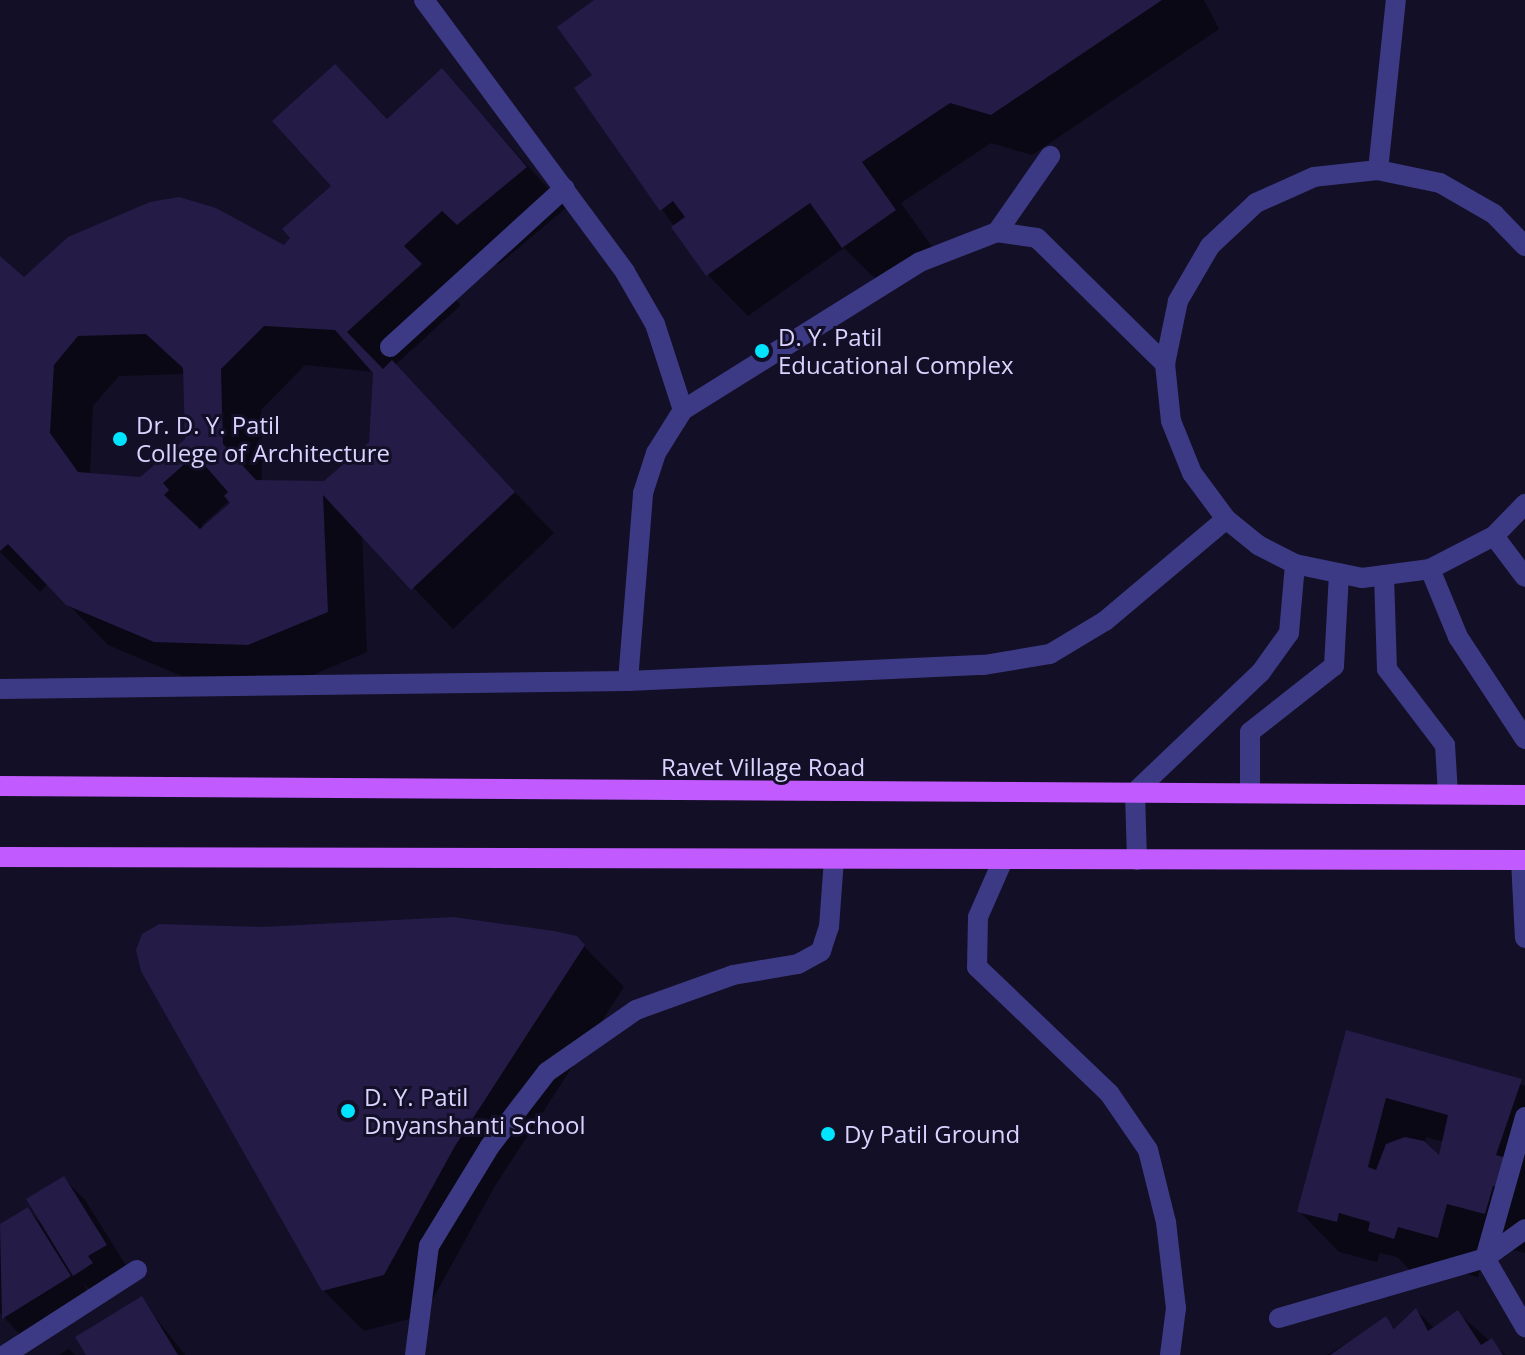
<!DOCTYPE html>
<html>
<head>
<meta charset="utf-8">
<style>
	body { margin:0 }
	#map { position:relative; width:1525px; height:1355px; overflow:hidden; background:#130f26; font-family:"Open Sans",sans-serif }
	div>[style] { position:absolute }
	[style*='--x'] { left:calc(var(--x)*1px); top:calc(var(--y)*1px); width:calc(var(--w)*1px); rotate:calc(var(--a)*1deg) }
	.shadow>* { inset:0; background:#0007 }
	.building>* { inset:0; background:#241b47 }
	.lane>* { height:20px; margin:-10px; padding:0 10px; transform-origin:10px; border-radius:10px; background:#3d3a85 }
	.primary>* { height:20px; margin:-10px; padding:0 10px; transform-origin:10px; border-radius:10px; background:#c25bff }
	.dots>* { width:22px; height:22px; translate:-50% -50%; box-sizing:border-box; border:4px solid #130f26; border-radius:50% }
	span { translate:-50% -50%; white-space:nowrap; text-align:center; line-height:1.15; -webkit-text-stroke:6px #130f26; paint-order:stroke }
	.poi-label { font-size:24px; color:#d9d4ff }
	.left { translate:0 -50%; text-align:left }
	.street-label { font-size:24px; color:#d9d4ff }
</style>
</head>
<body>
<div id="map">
	<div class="shadow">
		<i style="clip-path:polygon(597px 0,1204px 0,1219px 29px,1032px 155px,991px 143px,901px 203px,935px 251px,884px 287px,844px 248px,748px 316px,708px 275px,662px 209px,595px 76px)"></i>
		<i style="clip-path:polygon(evenodd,335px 66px,388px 120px,442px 71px,566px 208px,498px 265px,484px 251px,443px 287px,461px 305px,394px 366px,554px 533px,453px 629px,362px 534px,367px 652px,289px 685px,196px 682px,108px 645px,48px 584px,40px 592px,0 552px,0 259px,24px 280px,284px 247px,333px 186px,335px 66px,305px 365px,375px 372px,371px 443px,324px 483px,262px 482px,261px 410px,305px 365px,335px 66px,185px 374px,187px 440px,140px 479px,90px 475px,93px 406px,119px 376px,185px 374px,335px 66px,230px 500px,233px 503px,205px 528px,202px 525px,230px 500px)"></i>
		<i style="clip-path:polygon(576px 938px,624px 987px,495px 1186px,424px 1315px,364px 1331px,323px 1290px)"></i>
		<i style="clip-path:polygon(evenodd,1347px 1032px,1525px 1086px,1525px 1253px,1488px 1243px,1478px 1277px,1438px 1266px,1411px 1271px,1397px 1257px,1380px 1253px,1377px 1262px,1339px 1252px,1299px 1211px,1347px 1032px,1426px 1137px,1444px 1142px,1440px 1158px,1424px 1147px,1426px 1137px)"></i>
		<i style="clip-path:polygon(63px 1178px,85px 1200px,127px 1267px,96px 1296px,83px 1283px,91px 1298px,25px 1340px,0 1313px,0 1227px,28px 1209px,40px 1222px)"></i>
		<i style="clip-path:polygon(141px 1299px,185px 1355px,88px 1355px)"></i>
		<i style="clip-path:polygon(1416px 1310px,1435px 1329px,1458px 1313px,1506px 1355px,1327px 1355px,1386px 1319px,1396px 1329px)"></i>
		<i style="clip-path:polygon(69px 1349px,75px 1355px,59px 1355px)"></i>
	</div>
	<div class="building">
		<i style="clip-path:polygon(594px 0,1162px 0,991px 115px,950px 103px,862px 162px,896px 210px,842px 248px,810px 203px,706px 276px,671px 227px,685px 217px,673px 201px,660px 211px,574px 88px,592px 75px,557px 27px)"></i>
		<i style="clip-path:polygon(evenodd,335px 64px,387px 119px,442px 68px,527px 167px,457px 225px,442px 211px,404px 246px,422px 264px,347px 332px,383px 369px,392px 360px,515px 492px,411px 590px,323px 495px,328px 612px,248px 645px,154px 642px,66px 605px,8px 544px,0 551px,0 256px,24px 277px,68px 237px,150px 202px,179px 197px,216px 208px,284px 245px,290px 238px,282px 229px,331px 186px,272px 121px,335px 64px,264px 326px,335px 330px,373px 373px,369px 442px,324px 481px,256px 480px,223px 444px,221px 369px,264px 326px,335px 64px,146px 334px,183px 368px,185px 439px,140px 477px,78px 472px,50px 433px,54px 365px,78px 336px,146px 334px,335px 64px,189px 460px,195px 467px,201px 461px,228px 492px,224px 496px,230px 503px,200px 529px,164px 495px,169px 490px,163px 483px,189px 460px)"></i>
		<i style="clip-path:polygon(453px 917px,554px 931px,577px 936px,585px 945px,455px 1146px,384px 1275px,322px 1291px,141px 971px,136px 950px,142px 934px,159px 924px,261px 927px)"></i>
		<i style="clip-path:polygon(evenodd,1346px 1030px,1522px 1079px,1496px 1155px,1507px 1158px,1500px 1187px,1493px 1186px,1485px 1214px,1447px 1204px,1438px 1238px,1398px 1227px,1394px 1239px,1368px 1231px,1370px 1222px,1339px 1213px,1337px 1222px,1297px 1212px,1346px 1030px,1386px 1098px,1448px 1115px,1439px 1155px,1424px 1141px,1405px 1137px,1386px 1144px,1376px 1170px,1368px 1167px,1386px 1098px)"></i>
		<i style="clip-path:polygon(64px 1176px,107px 1245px,88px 1256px,93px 1263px,73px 1276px,26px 1199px)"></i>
		<i style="clip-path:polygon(28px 1207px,71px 1276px,2px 1319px,0 1224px)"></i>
		<i style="clip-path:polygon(142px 1296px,178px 1355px,86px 1355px,75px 1337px)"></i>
		<i style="clip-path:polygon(1416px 1308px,1428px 1331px,1458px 1310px,1481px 1345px,1492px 1338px,1503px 1355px,1330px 1355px,1386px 1316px,1394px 1329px)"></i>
	</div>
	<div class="lane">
		<i style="--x:424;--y:0;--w:338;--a:53.5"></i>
		<i style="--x:625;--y:272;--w:60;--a:60"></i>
		<i style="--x:655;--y:324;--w:90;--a:72"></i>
		<i style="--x:1378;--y:170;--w:171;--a:-84"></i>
		<i style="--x:997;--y:232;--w:93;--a:-55.1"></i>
		<i style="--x:1525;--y:246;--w:45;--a:-134.1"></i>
		<i style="--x:1494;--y:214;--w:62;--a:-150.1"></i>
		<i style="--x:1440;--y:183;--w:63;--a:-168.2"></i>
		<i style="--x:1378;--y:170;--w:64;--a:173.8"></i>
		<i style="--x:1314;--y:177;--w:64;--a:155.9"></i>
		<i style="--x:1256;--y:203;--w:63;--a:136.9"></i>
		<i style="--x:1210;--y:246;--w:64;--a:120.2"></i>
		<i style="--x:1178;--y:301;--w:64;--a:101.7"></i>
		<i style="--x:1165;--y:364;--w:57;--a:84"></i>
		<i style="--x:1171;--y:421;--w:56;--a:68"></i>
		<i style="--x:1192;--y:473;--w:57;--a:53.5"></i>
		<i style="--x:1226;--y:519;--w:41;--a:39.1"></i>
		<i style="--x:1258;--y:545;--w:42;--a:27.2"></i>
		<i style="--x:1295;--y:564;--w:68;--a:11.8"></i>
		<i style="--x:1362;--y:578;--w:69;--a:-7.5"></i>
		<i style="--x:1430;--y:569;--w:72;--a:-27.3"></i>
		<i style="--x:1494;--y:536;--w:45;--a:-45.9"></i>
		<i style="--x:390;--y:347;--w:236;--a:-42.3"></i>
		<i style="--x:1494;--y:536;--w:51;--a:52.9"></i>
		<i style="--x:1430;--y:569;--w:74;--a:67.6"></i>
		<i style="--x:1458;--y:637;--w:122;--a:56.7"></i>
		<i style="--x:1384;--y:575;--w:94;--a:88.2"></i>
		<i style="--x:1387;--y:669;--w:96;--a:52.7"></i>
		<i style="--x:1445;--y:745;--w:49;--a:86.5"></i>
		<i style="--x:628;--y:681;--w:189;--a:-85.4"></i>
		<i style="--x:643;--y:493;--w:42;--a:-72"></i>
		<i style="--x:656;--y:453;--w:51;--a:-57.9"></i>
		<i style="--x:683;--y:410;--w:279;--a:-32"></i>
		<i style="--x:920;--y:262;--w:83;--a:-21.3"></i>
		<i style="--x:997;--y:232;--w:40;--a:8.5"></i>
		<i style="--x:1037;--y:238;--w:180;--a:44.5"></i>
		<i style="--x:0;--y:689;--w:628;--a:-0.73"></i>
		<i style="--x:628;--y:681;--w:356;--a:-2.6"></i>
		<i style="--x:984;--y:665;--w:67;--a:-9.5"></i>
		<i style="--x:1050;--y:654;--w:64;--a:-31"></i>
		<i style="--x:1105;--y:621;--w:158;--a:-40.1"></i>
		<i style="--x:1250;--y:793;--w:61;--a:-90"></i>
		<i style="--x:1250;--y:732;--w:107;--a:-38.2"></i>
		<i style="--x:1334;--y:666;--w:93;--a:-86.9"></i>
		<i style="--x:1003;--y:860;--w:62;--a:113.7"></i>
		<i style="--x:978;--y:917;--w:50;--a:91.1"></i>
		<i style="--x:977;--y:967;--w:182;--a:43.7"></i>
		<i style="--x:1109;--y:1093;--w:69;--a:55.6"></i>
		<i style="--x:1148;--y:1150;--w:74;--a:76"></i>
		<i style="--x:1166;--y:1222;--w:87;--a:83.4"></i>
		<i style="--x:1176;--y:1308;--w:47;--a:97.3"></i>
		<i style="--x:1137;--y:860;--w:68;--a:-91.7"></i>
		<i style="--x:1135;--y:792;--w:174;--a:-43.6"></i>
		<i style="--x:1261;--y:672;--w:48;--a:-54.3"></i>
		<i style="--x:1289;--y:633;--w:69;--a:-85"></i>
		<i style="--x:1521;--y:860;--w:78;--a:87.1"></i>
		<i style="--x:1525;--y:1117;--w:147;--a:105.8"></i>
		<i style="--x:1485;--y:1258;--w:80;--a:59.9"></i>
		<i style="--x:1279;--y:1318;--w:215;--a:-16.2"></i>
		<i style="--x:1485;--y:1258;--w:49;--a:-35.9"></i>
		<i style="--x:5;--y:1355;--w:157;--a:-32.8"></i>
		<i style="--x:415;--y:1355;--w:110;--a:-82.7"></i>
		<i style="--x:429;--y:1246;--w:117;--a:-58.6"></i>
		<i style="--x:490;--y:1146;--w:93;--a:-52.4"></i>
		<i style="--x:547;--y:1072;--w:108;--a:-34.9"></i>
		<i style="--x:636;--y:1010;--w:103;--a:-19.8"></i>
		<i style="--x:733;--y:975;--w:66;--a:-9.6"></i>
		<i style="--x:798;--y:964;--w:26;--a:-29"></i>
		<i style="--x:821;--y:951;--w:25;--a:-72"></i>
		<i style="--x:829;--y:927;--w:68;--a:-85.8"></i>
	</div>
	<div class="primary">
		<i style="--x:0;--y:786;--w:1525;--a:0.34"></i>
		<i style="--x:0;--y:857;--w:1525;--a:0.11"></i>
	</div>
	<div class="dots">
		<i style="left:762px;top:351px;background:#00e5ff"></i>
		<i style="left:120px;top:439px;background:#00e5ff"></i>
		<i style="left:348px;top:1111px;background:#00e5ff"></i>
		<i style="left:828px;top:1134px;background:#00e5ff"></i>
	</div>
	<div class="poi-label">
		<span class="left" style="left:778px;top:351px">D. Y. Patil<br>Educational Complex</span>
		<span class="left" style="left:136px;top:439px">Dr. D. Y. Patil<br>College of Architecture</span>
		<span class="left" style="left:364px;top:1111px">D. Y. Patil<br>Dnyanshanti School</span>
		<span class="left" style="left:844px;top:1134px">Dy Patil Ground</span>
	</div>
	<div class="street-label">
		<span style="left:763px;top:767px">Ravet Village Road</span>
	</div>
</div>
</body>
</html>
